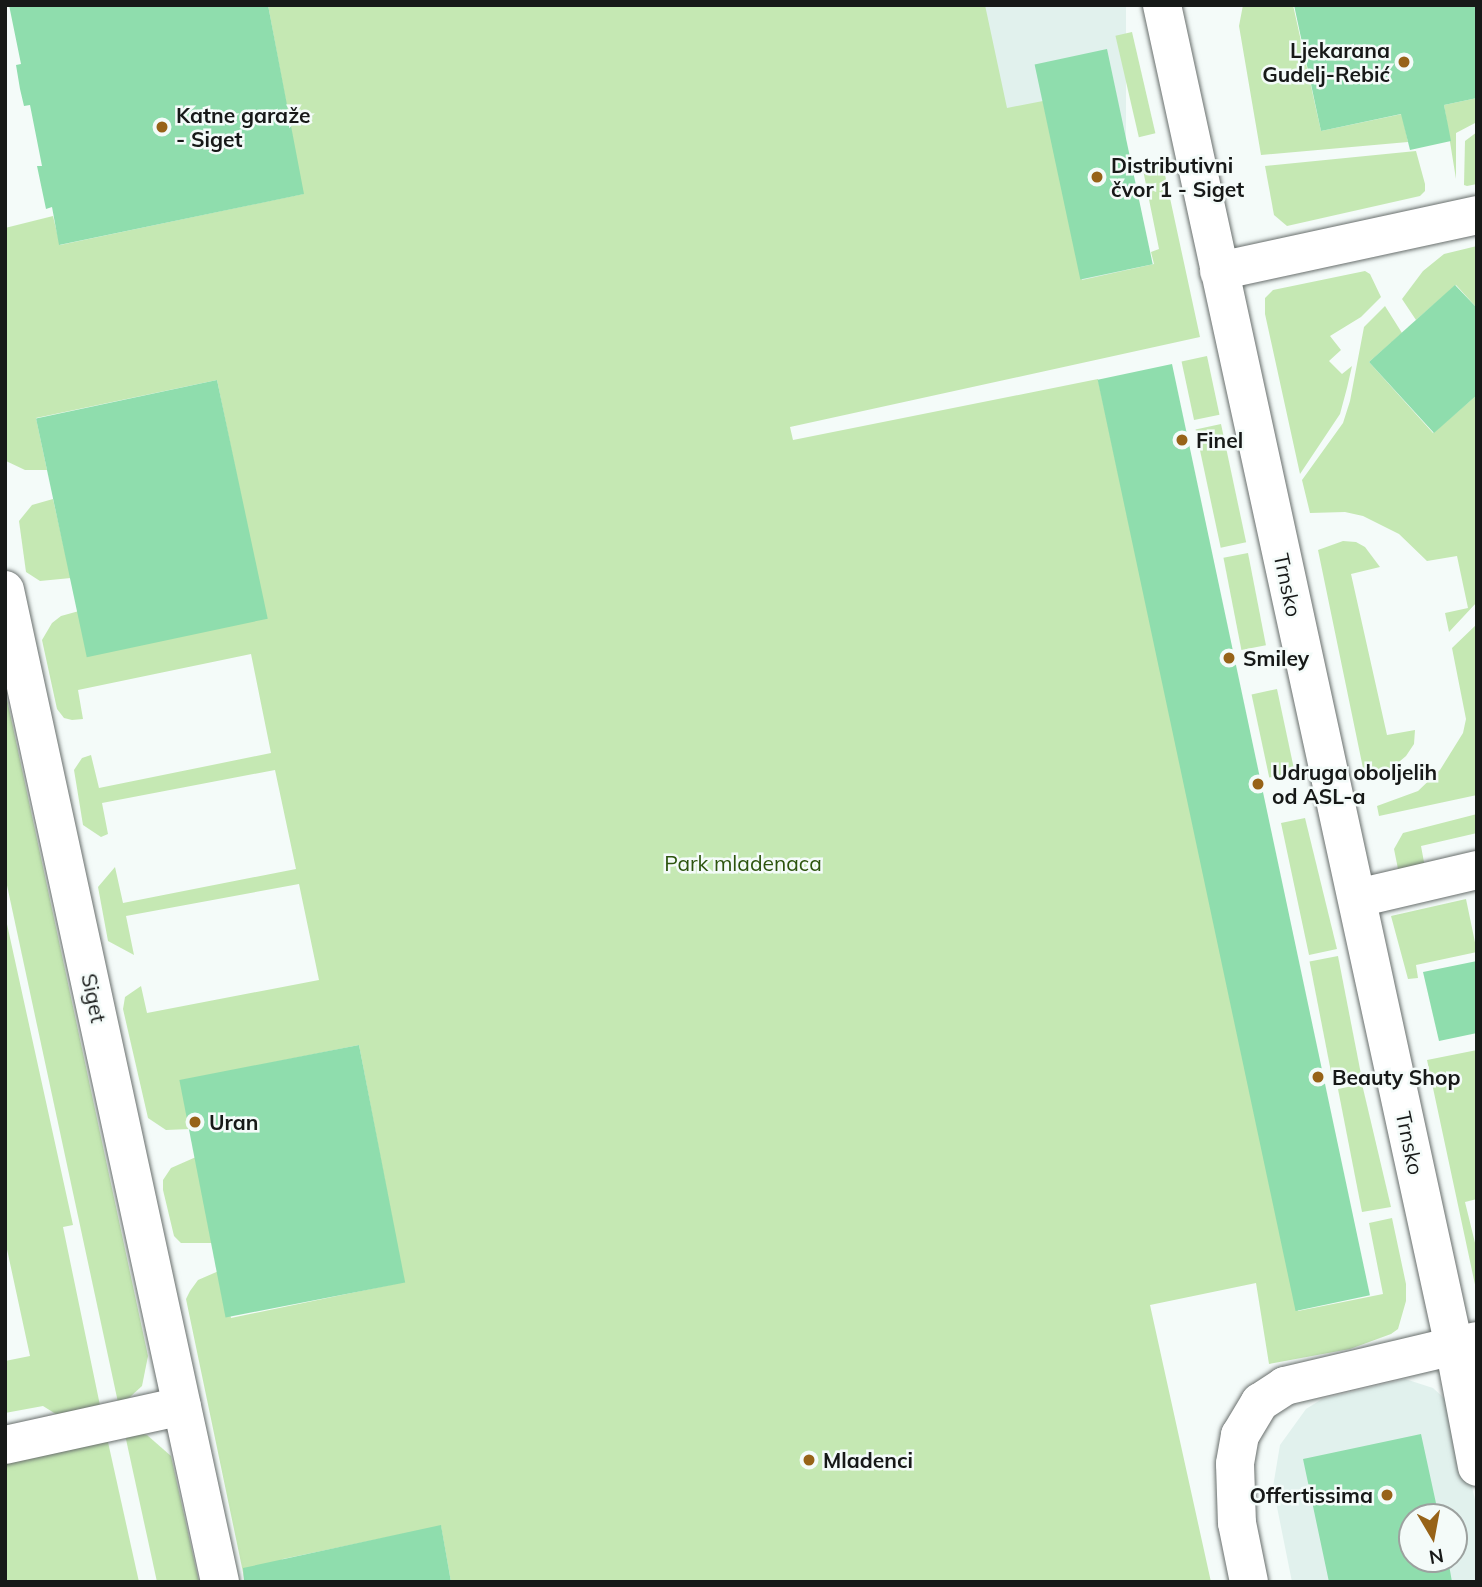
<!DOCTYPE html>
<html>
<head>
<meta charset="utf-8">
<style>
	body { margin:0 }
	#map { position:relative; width:1482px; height:1587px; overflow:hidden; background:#f4fbf9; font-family:Mulish,sans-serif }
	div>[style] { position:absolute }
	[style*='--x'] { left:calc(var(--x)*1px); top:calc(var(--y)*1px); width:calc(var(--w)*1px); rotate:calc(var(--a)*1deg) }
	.built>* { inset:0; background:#e1f1ed; transform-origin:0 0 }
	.green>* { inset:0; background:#c5e8b3; transform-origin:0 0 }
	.building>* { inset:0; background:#8fddad; transform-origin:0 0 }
	.roads { filter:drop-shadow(0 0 2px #696f6d) drop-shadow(0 0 2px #696f6d) }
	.street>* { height:38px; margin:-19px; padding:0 19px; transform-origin:19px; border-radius:19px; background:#fff }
	.secondary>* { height:38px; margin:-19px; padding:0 19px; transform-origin:19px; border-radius:19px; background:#fff }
	.dots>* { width:19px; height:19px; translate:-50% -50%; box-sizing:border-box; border:4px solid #f4fbf9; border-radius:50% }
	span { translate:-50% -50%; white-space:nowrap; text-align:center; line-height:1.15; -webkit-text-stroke:5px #f4fbf9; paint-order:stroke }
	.poi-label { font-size:21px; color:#171918; font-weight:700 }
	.right { translate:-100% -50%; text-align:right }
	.left { translate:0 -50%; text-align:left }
	.street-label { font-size:21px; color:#171918 }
	.park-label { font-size:21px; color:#2c540d }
	.frame { position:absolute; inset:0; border:7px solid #171918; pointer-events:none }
	.north { position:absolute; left:1398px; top:1503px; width:70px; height:70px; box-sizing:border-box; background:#f4fbf9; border:2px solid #9ca19f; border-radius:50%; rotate:170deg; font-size:19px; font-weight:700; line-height:28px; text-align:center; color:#171918 }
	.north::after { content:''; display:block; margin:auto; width:24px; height:32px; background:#976318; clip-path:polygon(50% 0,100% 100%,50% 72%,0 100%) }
</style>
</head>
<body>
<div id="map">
	<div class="built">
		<i style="left:985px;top:5px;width:141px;height:305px"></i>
		<i style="clip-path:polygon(evenodd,1405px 1379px,1433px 1388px,1446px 1400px,1456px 1419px,1477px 1508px,1477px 1582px,1292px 1582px,1273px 1487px,1280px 1445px,1306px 1409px,1322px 1399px,1405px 1379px,1412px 1517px,1454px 1517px,1454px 1559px,1412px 1559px,1412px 1517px)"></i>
	</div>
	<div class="green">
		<i style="clip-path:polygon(268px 5px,985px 5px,1007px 108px,1043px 101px,1082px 280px,1154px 264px,1151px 252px,1159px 249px,1142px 165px,1162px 161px,1200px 337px,790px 427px,793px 440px,1098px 379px,1298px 1311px,1383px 1294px,1369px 1223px,1392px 1218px,1406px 1284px,1406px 1301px,1398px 1329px,1391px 1334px,1350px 1349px,1269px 1364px,1256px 1283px,1150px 1305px,1211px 1582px,451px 1582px,441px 1526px,283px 1559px,245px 1582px,186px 1299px,190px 1291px,198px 1280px,221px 1270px,231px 1318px,404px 1282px,359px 1045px,181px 1081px,190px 1129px,166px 1130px,148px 1118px,123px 1009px,125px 997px,141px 986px,147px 1013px,319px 980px,299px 884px,126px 916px,134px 955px,108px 941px,98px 887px,115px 867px,123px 903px,296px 869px,275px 770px,102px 803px,108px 834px,101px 837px,83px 825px,74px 770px,82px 758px,91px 755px,99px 788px,271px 753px,251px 654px,78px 690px,83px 719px,72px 720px,64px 718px,57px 709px,42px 640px,52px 623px,61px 616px,79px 611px,266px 618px,217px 380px,36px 418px,47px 470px,25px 470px,6px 461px,5px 228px,53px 216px,60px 245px,303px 194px)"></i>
		<i style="clip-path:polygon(1243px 5px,1293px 5px,1321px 131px,1402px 114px,1408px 142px,1261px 155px,1239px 26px)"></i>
		<i style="left:1132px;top:32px;width:104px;height:17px;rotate:77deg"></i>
		<i style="clip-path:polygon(1477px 98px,1477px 122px,1456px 133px,1456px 179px,1444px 105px)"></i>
		<i style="clip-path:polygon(1477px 132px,1477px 184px,1467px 186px,1464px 185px,1465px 141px)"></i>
		<i style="clip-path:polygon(1416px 151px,1425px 184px,1425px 191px,1420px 196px,1287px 226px,1274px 215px,1265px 166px)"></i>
		<i style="clip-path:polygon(1477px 246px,1477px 308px,1456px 285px,1416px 320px,1402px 299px,1423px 271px,1444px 254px)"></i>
		<i style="clip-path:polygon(1365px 271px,1370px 274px,1381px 297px,1361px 317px,1330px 336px,1341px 350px,1329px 361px,1342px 374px,1352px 366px,1347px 388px,1340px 414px,1300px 474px,1265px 314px,1265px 298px,1273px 290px)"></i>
		<i style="clip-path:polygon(1385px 306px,1402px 333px,1369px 362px,1433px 433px,1477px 395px,1477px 602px,1449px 632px,1445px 613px,1468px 608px,1457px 556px,1427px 561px,1399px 534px,1363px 516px,1345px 512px,1310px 513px,1302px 480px,1343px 423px,1350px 401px,1364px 327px)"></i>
		<i style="left:1207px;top:356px;width:60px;height:26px;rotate:78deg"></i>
		<i style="left:1221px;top:424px;width:121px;height:26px;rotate:78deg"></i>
		<i style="clip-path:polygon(53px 499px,71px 578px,40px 581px,26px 572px,19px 521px,32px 505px)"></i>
		<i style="clip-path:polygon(1343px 541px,1356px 542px,1365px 547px,1380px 567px,1351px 574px,1387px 735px,1415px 730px,1414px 744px,1406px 756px,1393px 767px,1378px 773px,1364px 773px,1318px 550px)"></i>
		<i style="left:1248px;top:553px;width:94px;height:25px;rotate:79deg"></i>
		<i style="clip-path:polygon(1477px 624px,1477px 795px,1379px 816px,1377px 806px,1418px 791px,1440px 770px,1463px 733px,1466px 719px,1452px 648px)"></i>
		<i style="left:1277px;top:689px;width:85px;height:26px;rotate:78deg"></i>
		<i style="clip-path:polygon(5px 690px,148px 1356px,142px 1386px,119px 1407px,5px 876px)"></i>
		<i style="clip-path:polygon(1477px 814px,1477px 833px,1421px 846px,1426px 873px,1400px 879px,1394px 849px,1403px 833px)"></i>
		<i style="clip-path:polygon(1305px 818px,1337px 949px,1309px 955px,1281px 823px)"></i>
		<i style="clip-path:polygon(1466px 899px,1477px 952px,1416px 965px,1418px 978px,1408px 979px,1391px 916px)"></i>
		<i style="clip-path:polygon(5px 915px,73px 1225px,63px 1227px,102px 1415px,67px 1421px,43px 1406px,5px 1413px,5px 1361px,30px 1356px,5px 1240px)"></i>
		<i style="left:1338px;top:956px;width:120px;height:29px;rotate:79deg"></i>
		<i style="clip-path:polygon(1477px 1050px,1477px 1199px,1465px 1202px,1477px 1251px,1477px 1294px,1427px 1060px)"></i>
		<i style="clip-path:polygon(1362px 1084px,1391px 1207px,1362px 1212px,1338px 1089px)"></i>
		<i style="clip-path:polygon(196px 1157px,213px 1240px,214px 1243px,181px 1243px,174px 1236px,163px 1190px,163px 1180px,171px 1168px)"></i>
		<i style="clip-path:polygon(124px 1430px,147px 1435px,171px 1456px,199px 1582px,157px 1582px)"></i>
		<i style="clip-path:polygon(106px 1433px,139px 1582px,5px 1582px,5px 1454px)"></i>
	</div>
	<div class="building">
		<i style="clip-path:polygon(9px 5px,268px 5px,304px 194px,59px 245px,52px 207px,46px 209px,37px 166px,42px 166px,30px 105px,24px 106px,20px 89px,16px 65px,21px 64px)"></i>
		<i style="clip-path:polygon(1294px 5px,1477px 5px,1477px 98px,1444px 105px,1451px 141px,1410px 150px,1401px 114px,1321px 131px)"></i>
		<i style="left:1107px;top:49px;width:220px;height:74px;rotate:78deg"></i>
		<i style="clip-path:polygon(1455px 285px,1477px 308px,1477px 395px,1434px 433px,1369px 362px)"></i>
		<i style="left:1172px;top:364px;width:952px;height:76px;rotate:78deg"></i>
		<i style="left:217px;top:380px;width:244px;height:185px;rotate:78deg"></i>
		<i style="clip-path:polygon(1477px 961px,1477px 1033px,1439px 1041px,1423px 972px)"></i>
		<i style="left:359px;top:1045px;width:242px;height:183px;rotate:79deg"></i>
		<i style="clip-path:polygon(1421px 1434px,1439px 1517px,1412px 1517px,1412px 1559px,1448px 1559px,1452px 1582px,1329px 1582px,1303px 1459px)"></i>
		<i style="clip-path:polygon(441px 1525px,451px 1582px,244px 1582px,243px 1568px)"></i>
	</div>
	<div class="roads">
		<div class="street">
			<i style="--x:1219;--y:271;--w:264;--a:-12.2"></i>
			<i style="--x:5;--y:590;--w:1015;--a:77.77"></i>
			<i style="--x:1358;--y:898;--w:122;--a:-13.2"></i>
			<i style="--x:1477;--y:1341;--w:24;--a:168"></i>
			<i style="--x:1454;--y:1346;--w:123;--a:79.2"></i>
			<i style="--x:5;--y:1445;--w:181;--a:-12.4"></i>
		</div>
		<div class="secondary">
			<i style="--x:1162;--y:5;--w:1372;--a:77.72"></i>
			<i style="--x:1454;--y:1346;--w:174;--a:166.7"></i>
			<i style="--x:1285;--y:1386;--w:30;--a:147"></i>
			<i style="--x:1260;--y:1402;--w:39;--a:121"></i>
			<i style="--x:1240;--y:1435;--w:29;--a:100"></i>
			<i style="--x:1235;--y:1464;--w:59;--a:88.1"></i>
			<i style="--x:1237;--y:1523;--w:60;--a:78.5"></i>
		</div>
	</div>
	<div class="dots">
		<i style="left:1404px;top:62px;background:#976318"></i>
		<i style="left:162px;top:127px;background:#976318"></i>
		<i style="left:1097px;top:177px;background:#976318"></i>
		<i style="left:1182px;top:440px;background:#976318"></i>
		<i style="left:1229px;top:658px;background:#976318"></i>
		<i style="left:1258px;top:784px;background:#976318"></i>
		<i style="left:1318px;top:1077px;background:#976318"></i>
		<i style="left:195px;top:1122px;background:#976318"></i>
		<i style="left:809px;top:1460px;background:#976318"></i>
		<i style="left:1387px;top:1495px;background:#976318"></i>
	</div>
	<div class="poi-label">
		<span class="right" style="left:1390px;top:62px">Ljekarana<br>Gudelj-Rebić</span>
		<span class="left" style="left:176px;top:127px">Katne garaže<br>- Siget</span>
		<span class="left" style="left:1111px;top:177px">Distributivni<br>čvor 1 - Siget</span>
		<span class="left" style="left:1196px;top:440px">Finel</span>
		<span class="left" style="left:1243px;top:658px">Smiley</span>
		<span class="left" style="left:1272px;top:784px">Udruga oboljelih<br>od ASL-a</span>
		<span class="left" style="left:1332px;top:1077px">Beauty Shop</span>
		<span class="left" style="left:209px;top:1122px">Uran</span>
		<span class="left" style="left:823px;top:1460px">Mladenci</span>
		<span class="right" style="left:1373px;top:1495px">Offertissima</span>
	</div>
	<div class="street-label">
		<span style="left:1288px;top:585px;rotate:78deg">Trnsko</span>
		<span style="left:94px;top:998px;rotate:78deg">Siget</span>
		<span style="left:1410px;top:1143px;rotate:78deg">Trnsko</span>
	</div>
	<div class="park-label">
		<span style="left:743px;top:863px">Park mladenaca</span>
	</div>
	<div class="frame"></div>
	<div class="north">N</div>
</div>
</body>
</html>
